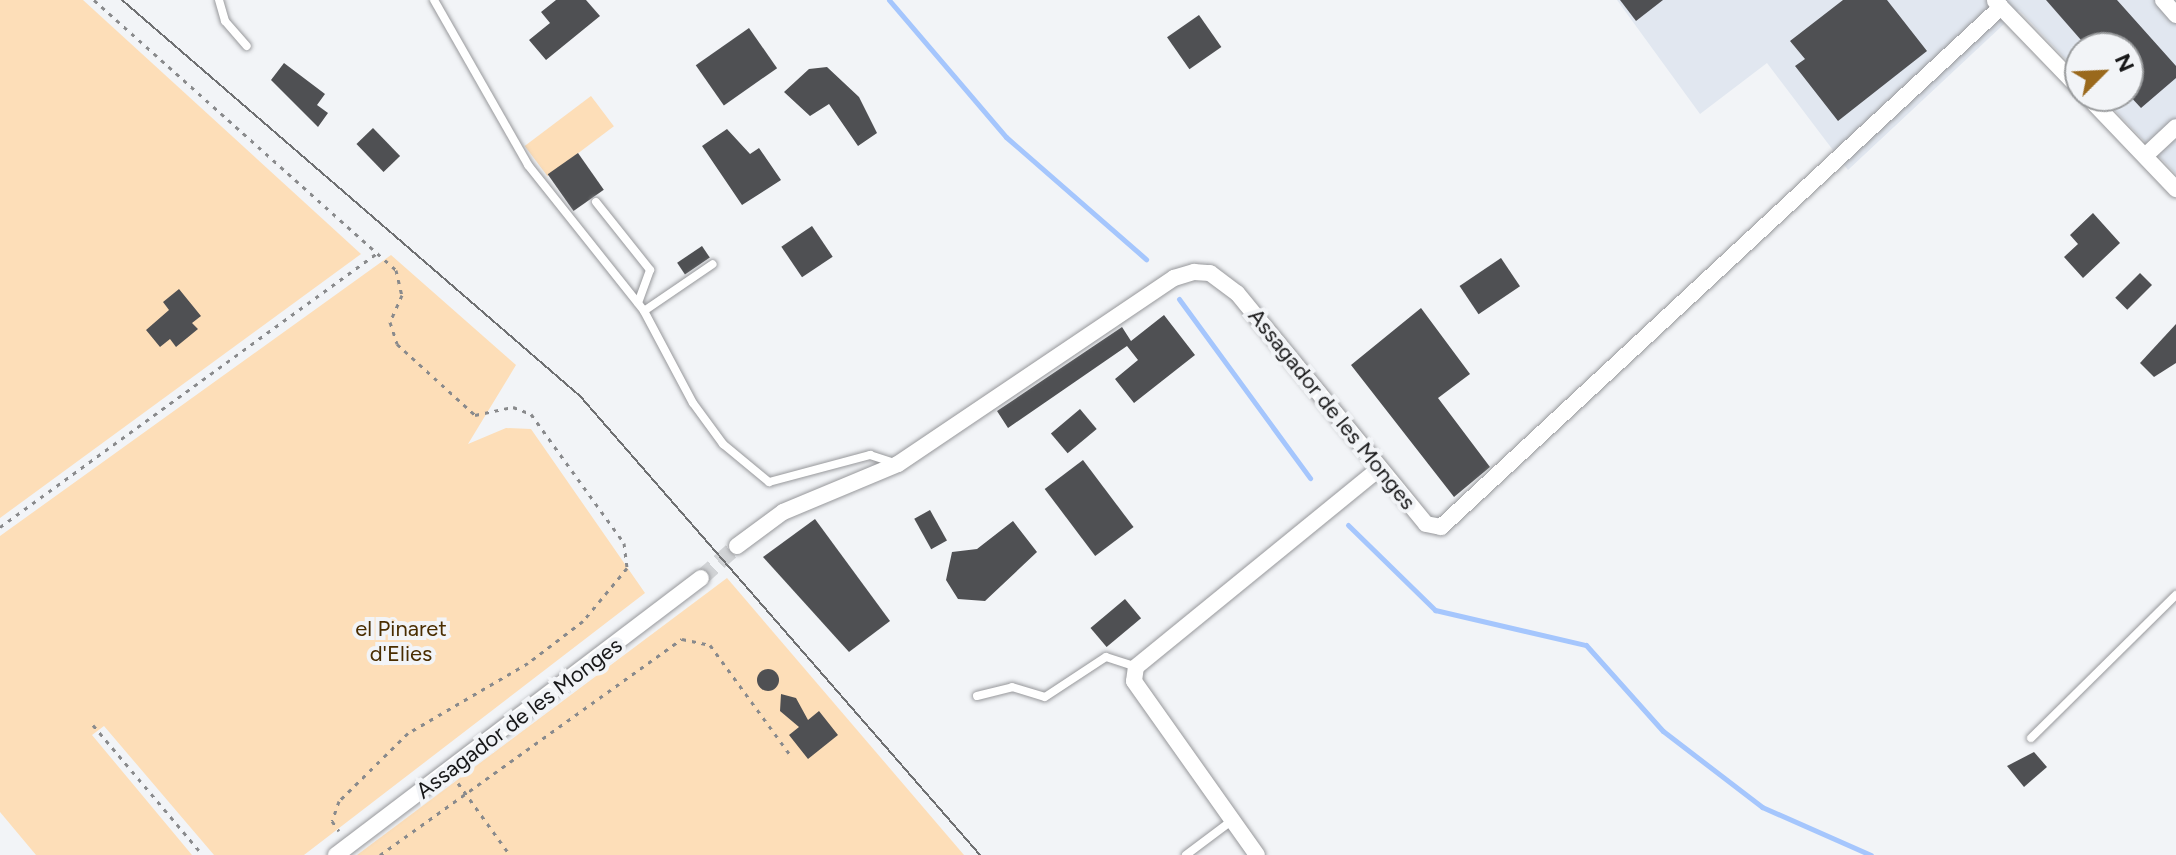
<!DOCTYPE html>
<html>
<head>
<meta charset="utf-8">
<style>
	body { margin:0 }
	#map { position:relative; width:2176px; height:855px; overflow:hidden; background:#f2f4f7; font-family:Figtree,sans-serif }
	div>[style] { position:absolute }
	[style*='--x'] { left:calc(var(--x)*1px); top:calc(var(--y)*1px); width:calc(var(--w)*1px); rotate:calc(var(--a)*1deg) }
	.built>* { inset:0; background:#e1e7f0 }
	.green>* { inset:0; background:#fddeb8; transform-origin:0 0 }
	.stream>* { height:5px; margin:-2.5px; padding:0 2.5px; transform-origin:2.5px; border-radius:2.5px; background:#a5c6fd }
	.building>* { inset:0; background:#4f5053; transform-origin:0 0 }
	.round { border-radius:50% }
	.street-tunnel>* { height:16px; margin-top:-8px; transform-origin:0; background:repeating-linear-gradient(90deg,#d1d3d6 0 16px,transparent 0 24px) }
	.path>* { height:3px; margin-top:-1.5px; transform-origin:0; background:repeating-linear-gradient(90deg,#898a8c 0 4px,transparent 0 10px) }
	.roads { filter:drop-shadow(0 0 2px #97989b) drop-shadow(0 0 2px #97989b) }
	.lane>* { height:8px; margin:-4px; padding:0 4px; transform-origin:4px; border-radius:4px; background:#fff }
	.street>* { height:16px; margin:-8px; padding:0 8px; transform-origin:8px; border-radius:8px; background:#fff }
	.tram>* { height:2px; margin:-1px; padding:0 1px; transform-origin:1px; border-radius:1px; background:#707173 }
	span { translate:-50% -50%; white-space:nowrap; text-align:center; line-height:1.15; -webkit-text-stroke:8px #f2f4f7; paint-order:stroke }
	.street-label { font-size:22px; color:#171718 }
	.park-label { font-size:22px; color:#492d00 }
	.north { position:absolute; left:2064px; top:32px; width:80px; height:80px; box-sizing:border-box; background:#f2f4f7; border:2px solid #9a9c9e; border-radius:50%; rotate:66deg; font-size:22px; font-weight:700; line-height:32px; text-align:center; color:#171718 }
	.north::after { content:''; display:block; margin:auto; width:28px; height:36px; background:#9a691c; clip-path:polygon(50% 0,100% 100%,50% 72%,0 100%) }
</style>
</head>
<body>
<div id="map">
	<div class="built">
		<i style="clip-path:polygon(1617px 0,2176px 0,2176px 174px,2101px 96px,2128px 96px,2128px 48px,2080px 48px,2080px 74px,2019px 10px,1848px 170px,1767px 63px,1700px 114px)"></i>
	</div>
	<div class="green">
		<i style="clip-path:polygon(0 0,83px 0,361px 254px,0 518px)"></i>
		<i style="left:591px;top:96px;width:38px;height:83px;rotate:53deg"></i>
		<i style="clip-path:polygon(391px 255px,516px 365px,468px 444px,506px 428px,531px 429px,645px 593px,304px 855px,214px 855px,104px 726px,92px 735px,192px 855px,36px 855px,0 812px,0 536px)"></i>
		<i style="clip-path:polygon(727px 578px,964px 855px,357px 855px)"></i>
	</div>
	<div class="stream">
		<i style="--x:889;--y:0;--w:180;--a:49.5"></i>
		<i style="--x:1006;--y:137;--w:186;--a:41.1"></i>
		<i style="--x:1179;--y:299;--w:222;--a:53.8"></i>
		<i style="--x:1348;--y:525;--w:122;--a:44.3"></i>
		<i style="--x:1435;--y:610;--w:155;--a:13.1"></i>
		<i style="--x:1586;--y:645;--w:115;--a:48.2"></i>
		<i style="--x:1663;--y:731;--w:125;--a:37.5"></i>
		<i style="--x:1762;--y:807;--w:119;--a:23.8"></i>
	</div>
	<div class="building">
		<i style="clip-path:polygon(556px 0,586px 0,600px 16px,546px 60px,529px 40px,550px 23px,541px 12px)"></i>
		<i style="clip-path:polygon(1620px 0,1663px 0,1636px 21px)"></i>
		<i style="clip-path:polygon(1843px 0,1887px 0,1927px 51px,1838px 121px,1795px 66px,1805px 59px,1790px 41px)"></i>
		<i style="clip-path:polygon(2046px 0,2117px 0,2176px 66px,2176px 78px,2141px 108px,2128px 94px,2128px 48px,2088px 48px)"></i>
		<i style="left:1199px;top:15px;width:39px;height:39px;rotate:55deg"></i>
		<i style="left:749px;top:28px;width:49px;height:65px;rotate:55deg"></i>
		<i style="clip-path:polygon(284px 63px,325px 94px,317px 105px,328px 113px,318px 127px,271px 80px)"></i>
		<i style="clip-path:polygon(827px 67px,859px 97px,877px 133px,858px 146px,829px 104px,810px 116px,784px 92px,809px 69px)"></i>
		<i style="left:373px;top:128px;width:39px;height:23px;rotate:46deg"></i>
		<i style="clip-path:polygon(727px 129px,750px 154px,759px 148px,781px 180px,742px 205px,702px 146px)"></i>
		<i style="left:578px;top:153px;width:45px;height:37px;rotate:55deg"></i>
		<i style="clip-path:polygon(2093px 213px,2120px 243px,2083px 278px,2064px 257px,2078px 244px,2070px 235px)"></i>
		<i style="left:812px;top:226px;width:37px;height:37px;rotate:56deg"></i>
		<i style="left:702px;top:246px;width:14px;height:30px;rotate:56deg"></i>
		<i style="left:1501px;top:258px;width:34px;height:50px;rotate:56deg"></i>
		<i style="left:2140px;top:273px;width:17px;height:35px;rotate:45deg"></i>
		<i style="clip-path:polygon(179px 289px,201px 316px,192px 323px,198px 329px,176px 347px,170px 339px,160px 347px,146px 330px,169px 310px,163px 302px)"></i>
		<i style="clip-path:polygon(1421px 308px,1470px 374px,1438px 398px,1490px 467px,1454px 497px,1351px 365px)"></i>
		<i style="clip-path:polygon(1164px 315px,1195px 355px,1134px 403px,1115px 379px,1138px 360px,1127px 346px,1008px 428px,997px 411px,1122px 327px,1131px 341px)"></i>
		<i style="clip-path:polygon(2176px 324px,2176px 363px,2154px 377px,2140px 363px)"></i>
		<i style="left:1080px;top:409px;width:26px;height:38px;rotate:50deg"></i>
		<i style="left:1083px;top:460px;width:84px;height:48px;rotate:53deg"></i>
		<i style="left:930px;top:510px;width:35px;height:18px;rotate:61deg"></i>
		<i style="clip-path:polygon(815px 519px,890px 621px,849px 652px,763px 557px)"></i>
		<i style="clip-path:polygon(1013px 521px,1037px 552px,985px 601px,958px 599px,946px 580px,952px 552px,977px 549px)"></i>
		<i style="left:1125px;top:599px;width:25px;height:45px;rotate:50deg"></i>
		<i class="round" style="left:757px;top:669px;width:22px;height:22px"></i>
		<i style="clip-path:polygon(781px 694px,796px 698px,808px 720px,819px 711px,838px 735px,808px 759px,789px 735px,799px 727px,780px 711px)"></i>
		<i style="clip-path:polygon(2034px 752px,2047px 767px,2024px 787px,2007px 766px)"></i>
	</div>
	<div class="street-tunnel">
		<i style="--x:701;--y:578;--w:48;--a:-41.6"></i>
	</div>
	<div class="path">
		<i style="--x:94;--y:0;--w:405;--a:41.8"></i>
		<i style="--x:396;--y:270;--w:26;--a:77"></i>
		<i style="--x:402;--y:295;--w:30;--a:114"></i>
		<i style="--x:390;--y:322;--w:23;--a:72"></i>
		<i style="--x:397;--y:344;--w:105;--a:42.3"></i>
		<i style="--x:475;--y:415;--w:39;--a:-12"></i>
		<i style="--x:513;--y:407;--w:19;--a:21"></i>
		<i style="--x:531;--y:414;--w:159;--a:54.2"></i>
		<i style="--x:624;--y:543;--w:25;--a:83"></i>
		<i style="--x:627;--y:568;--w:69;--a:129.7"></i>
		<i style="--x:583;--y:621;--w:69;--a:142.6"></i>
		<i style="--x:528;--y:663;--w:139;--a:149.7"></i>
		<i style="--x:408;--y:733;--w:97;--a:135.4"></i>
		<i style="--x:339;--y:801;--w:21;--a:109"></i>
		<i style="--x:332;--y:821;--w:12;--a:55"></i>
		<i style="--x:0;--y:527;--w:465;--a:-36"></i>
		<i style="--x:93;--y:725;--w:170;--a:49.8"></i>
		<i style="--x:458;--y:783;--w:89;--a:54.2"></i>
		<i style="--x:380;--y:855;--w:371;--a:-35.6"></i>
		<i style="--x:682;--y:639;--w:29;--a:12"></i>
		<i style="--x:710;--y:645;--w:137;--a:53.9"></i>
	</div>
	<div class="roads">
		<div class="lane">
			<i style="--x:219;--y:0;--w:22;--a:74"></i>
			<i style="--x:225;--y:21;--w:33;--a:49"></i>
			<i style="--x:434;--y:0;--w:190;--a:60.3"></i>
			<i style="--x:528;--y:165;--w:186;--a:51.5"></i>
			<i style="--x:644;--y:311;--w:83;--a:-34.3"></i>
			<i style="--x:596;--y:202;--w:87;--a:51.5"></i>
			<i style="--x:650;--y:270;--w:35;--a:110"></i>
			<i style="--x:644;--y:311;--w:104;--a:62"></i>
			<i style="--x:693;--y:403;--w:51;--a:53.8"></i>
			<i style="--x:723;--y:444;--w:60;--a:39.6"></i>
			<i style="--x:769;--y:482;--w:105;--a:-15"></i>
			<i style="--x:870;--y:455;--w:29;--a:18"></i>
			<i style="--x:977;--y:696;--w:36;--a:-14"></i>
			<i style="--x:1012;--y:687;--w:34;--a:17"></i>
			<i style="--x:1045;--y:697;--w:73;--a:-33.3"></i>
			<i style="--x:1106;--y:657;--w:32;--a:18"></i>
			<i style="--x:2031;--y:738;--w:204;--a:-44.6"></i>
			<i style="--x:1186;--y:855;--w:55;--a:-36.9"></i>
		</div>
		<div class="street">
			<i style="--x:2163;--y:0;--w:20;--a:49"></i>
			<i style="--x:1995;--y:1;--w:122;--a:46"></i>
			<i style="--x:2087;--y:96;--w:129;--a:46.3"></i>
			<i style="--x:2145;--y:156;--w:42;--a:-43.1"></i>
			<i style="--x:737;--y:546;--w:57;--a:-36.5"></i>
			<i style="--x:783;--y:512;--w:125;--a:-22.7"></i>
			<i style="--x:898;--y:464;--w:333;--a:-34"></i>
			<i style="--x:1174;--y:278;--w:21;--a:-17"></i>
			<i style="--x:1194;--y:272;--w:16;--a:4"></i>
			<i style="--x:1210;--y:273;--w:34;--a:37"></i>
			<i style="--x:1237;--y:293;--w:298;--a:50.7"></i>
			<i style="--x:1426;--y:524;--w:15;--a:11"></i>
			<i style="--x:1441;--y:527;--w:764;--a:-42.88"></i>
			<i style="--x:336;--y:855;--w:458;--a:-37.2"></i>
			<i style="--x:1257;--y:855;--w:213;--a:-125.3"></i>
			<i style="--x:1134;--y:681;--w:14;--a:-82"></i>
			<i style="--x:1136;--y:667;--w:313;--a:-39.2"></i>
		</div>
	</div>
	<div class="tram">
		<i style="--x:122;--y:0;--w:605;--a:40.85"></i>
		<i style="--x:580;--y:396;--w:609;--a:48.93"></i>
	</div>
	<div class="street-label">
		<span style="left:1332px;top:409px;rotate:51deg">Assagador de les Monges</span>
		<span style="left:519px;top:718px;rotate:-37deg">Assagador de les Monges</span>
	</div>
	<div class="park-label">
		<span style="left:401px;top:641px">el Pinaret<br>d'Elies</span>
	</div>
	<div class="north">N</div>
</div>
</body>
</html>
